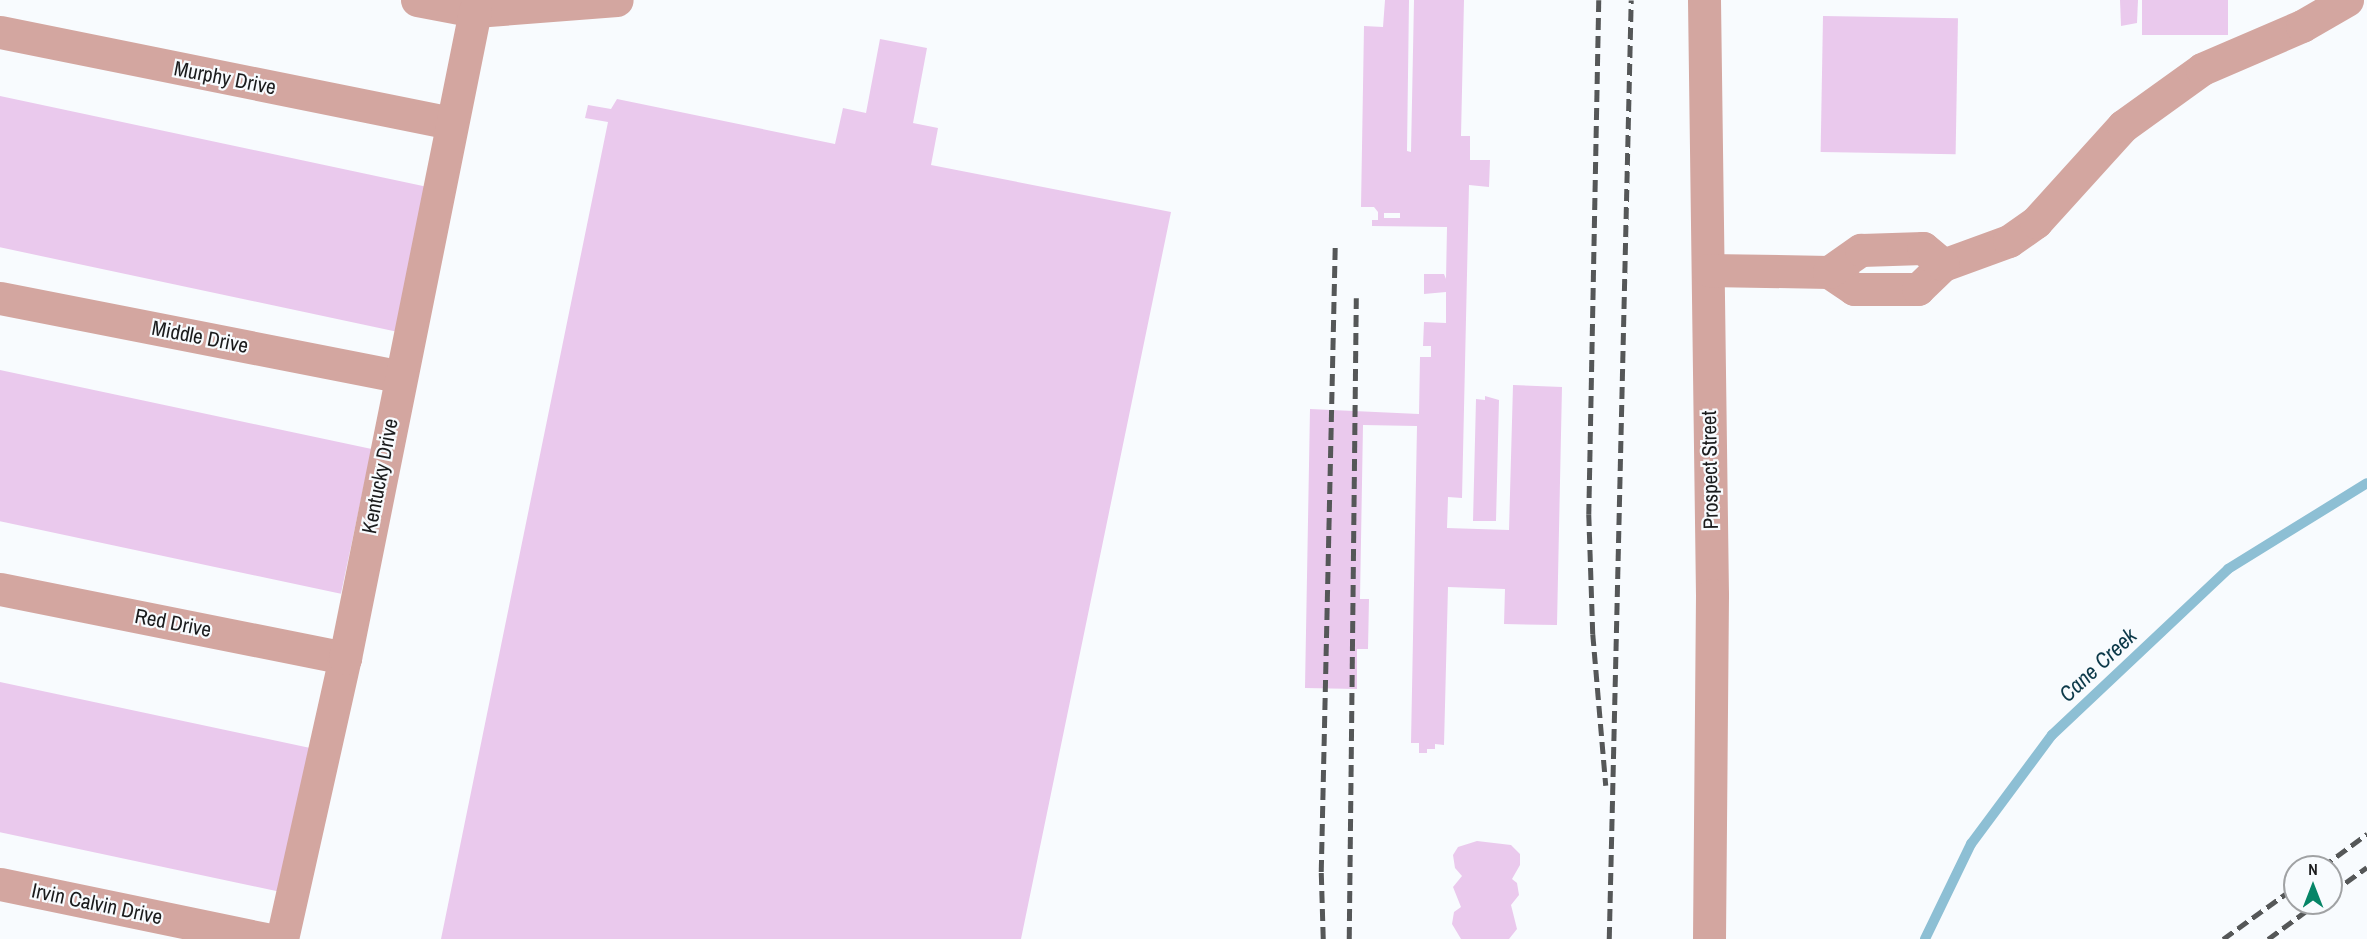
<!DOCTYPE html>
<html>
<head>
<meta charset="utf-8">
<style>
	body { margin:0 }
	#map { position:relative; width:2367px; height:939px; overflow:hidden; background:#f8fbfe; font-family:"Archivo Narrow",sans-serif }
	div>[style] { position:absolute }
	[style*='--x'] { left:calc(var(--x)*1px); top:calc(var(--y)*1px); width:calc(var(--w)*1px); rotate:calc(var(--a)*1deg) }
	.stream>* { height:10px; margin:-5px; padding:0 5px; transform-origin:5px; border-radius:5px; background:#8dbfd4 }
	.building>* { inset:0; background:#eac9ed; transform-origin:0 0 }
	.minor>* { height:33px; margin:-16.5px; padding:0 16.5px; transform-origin:16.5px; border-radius:16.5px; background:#d3a6a0 }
	.rail>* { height:4.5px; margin-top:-2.25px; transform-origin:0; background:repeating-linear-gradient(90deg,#555758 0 12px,transparent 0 18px) }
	span { translate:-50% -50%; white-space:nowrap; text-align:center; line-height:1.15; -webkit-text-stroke:4.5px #f8fbfe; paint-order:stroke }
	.street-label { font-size:21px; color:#1b1c1d }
	.water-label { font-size:22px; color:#0c3949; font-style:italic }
	.north { position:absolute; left:2283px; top:855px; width:60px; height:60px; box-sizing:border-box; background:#f8fbfe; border:2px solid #a0a2a4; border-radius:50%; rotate:0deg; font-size:16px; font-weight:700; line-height:24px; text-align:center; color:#1b1c1d }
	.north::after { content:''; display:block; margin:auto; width:21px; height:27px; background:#068567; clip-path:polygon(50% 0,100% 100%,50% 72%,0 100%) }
</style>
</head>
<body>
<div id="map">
	<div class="stream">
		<i style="--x:1925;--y:939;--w:106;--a:-64.2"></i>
		<i style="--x:1971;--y:844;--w:136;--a:-53.4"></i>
		<i style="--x:2052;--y:735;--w:242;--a:-43.3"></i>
		<i style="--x:2228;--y:569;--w:163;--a:-31.7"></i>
	</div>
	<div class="building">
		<i style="clip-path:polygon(evenodd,1385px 0,1409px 0,1407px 151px,1411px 152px,1414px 0,1464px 0,1461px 136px,1470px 136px,1470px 160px,1490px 160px,1489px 187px,1469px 185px,1462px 498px,1448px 497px,1447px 528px,1509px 530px,1513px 385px,1562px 387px,1557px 625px,1504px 624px,1505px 589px,1448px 587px,1444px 745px,1435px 744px,1435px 749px,1427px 749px,1427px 753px,1419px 753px,1419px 743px,1411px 743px,1417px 426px,1363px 425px,1360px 599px,1369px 599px,1368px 649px,1357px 649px,1357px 689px,1305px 688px,1310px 409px,1419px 414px,1420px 357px,1431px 357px,1431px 346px,1423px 346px,1424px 322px,1446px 323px,1446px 292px,1424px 294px,1424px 274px,1444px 274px,1446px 279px,1447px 227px,1372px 226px,1372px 220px,1378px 220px,1378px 212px,1374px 207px,1361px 207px,1364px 26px,1383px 27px,1385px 0,1384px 213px,1400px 213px,1400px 218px,1384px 218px,1384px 213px)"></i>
		<i style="clip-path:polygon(2120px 0,2138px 0,2137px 23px,2121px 26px)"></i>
		<i style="left:2142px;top:0;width:86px;height:35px"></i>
		<i style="left:1823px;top:16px;width:135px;height:136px;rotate:1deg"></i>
		<i style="clip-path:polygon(880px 39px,927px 48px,913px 123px,938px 128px,931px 165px,1171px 212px,1021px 939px,441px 939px,608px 122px,585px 118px,588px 105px,611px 109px,617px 99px,835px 144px,843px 108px,866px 113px)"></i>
		<i style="left:0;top:96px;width:436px;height:148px;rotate:12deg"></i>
		<i style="left:0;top:370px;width:380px;height:148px;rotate:12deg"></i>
		<i style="clip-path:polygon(1485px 396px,1499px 400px,1496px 521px,1473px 521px,1476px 399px,1485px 400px)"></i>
		<i style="left:0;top:682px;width:316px;height:147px;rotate:12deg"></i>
		<i style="clip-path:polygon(1477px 841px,1511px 845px,1520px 854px,1520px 865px,1512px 879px,1517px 883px,1519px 895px,1511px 905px,1517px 929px,1509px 939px,1461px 939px,1452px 924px,1454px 912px,1461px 907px,1453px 887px,1462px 876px,1455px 868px,1453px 855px,1458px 847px)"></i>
	</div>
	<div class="minor">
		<i style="--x:417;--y:0;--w:59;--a:10.7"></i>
		<i style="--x:475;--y:11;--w:142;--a:-4.4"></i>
		<i style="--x:1704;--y:0;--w:595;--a:89.23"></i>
		<i style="--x:1712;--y:595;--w:344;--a:90.5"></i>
		<i style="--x:0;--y:32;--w:459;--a:11.4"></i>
		<i style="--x:1708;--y:270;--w:121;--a:0.9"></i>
		<i style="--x:1829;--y:272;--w:30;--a:34"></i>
		<i style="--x:1854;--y:289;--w:64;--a:0"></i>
		<i style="--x:1918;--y:289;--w:35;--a:-44"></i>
		<i style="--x:1943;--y:265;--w:70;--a:-20"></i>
		<i style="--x:2009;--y:241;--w:33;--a:-35"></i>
		<i style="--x:2036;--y:222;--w:130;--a:-47.8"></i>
		<i style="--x:2123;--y:126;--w:97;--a:-35.8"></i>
		<i style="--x:2202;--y:69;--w:109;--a:-23.3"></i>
		<i style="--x:2302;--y:26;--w:52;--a:-30"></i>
		<i style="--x:1829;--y:272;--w:39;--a:-35"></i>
		<i style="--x:1861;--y:250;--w:62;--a:-1.8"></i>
		<i style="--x:1923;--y:248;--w:26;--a:40"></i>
		<i style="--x:0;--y:298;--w:407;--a:11.1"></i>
		<i style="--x:0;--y:589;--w:352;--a:11.3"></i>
		<i style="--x:0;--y:884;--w:271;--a:11.7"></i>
		<i style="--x:282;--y:939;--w:288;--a:-77.4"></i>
		<i style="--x:345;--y:658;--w:660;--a:-78.64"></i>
	</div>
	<div class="rail">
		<i style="--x:1599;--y:0;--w:514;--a:91.11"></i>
		<i style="--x:1589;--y:514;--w:120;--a:88.1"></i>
		<i style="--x:1593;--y:634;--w:152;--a:85.1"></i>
		<i style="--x:2322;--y:867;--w:56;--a:-36.3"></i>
		<i style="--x:2331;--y:893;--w:44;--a:-35.8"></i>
		<i style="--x:1323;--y:939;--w:67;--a:-91.7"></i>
		<i style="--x:1321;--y:872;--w:628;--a:-88.72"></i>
		<i style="--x:1349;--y:939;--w:641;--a:-89.37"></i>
		<i style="--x:1609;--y:939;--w:939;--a:-88.66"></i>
		<i style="--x:2223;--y:939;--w:89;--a:-35.8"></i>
		<i style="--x:2268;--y:939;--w:61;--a:-36.3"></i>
	</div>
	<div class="street-label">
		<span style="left:225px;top:78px;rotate:11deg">Murphy Drive</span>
		<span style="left:200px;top:337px;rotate:11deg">Middle Drive</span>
		<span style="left:1710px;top:470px;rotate:-91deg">Prospect Street</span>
		<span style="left:380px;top:476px;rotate:-79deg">Kentucky Drive</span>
		<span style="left:173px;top:623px;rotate:11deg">Red Drive</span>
		<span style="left:97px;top:904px;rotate:12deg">Irvin Calvin Drive</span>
	</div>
	<div class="water-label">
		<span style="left:2098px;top:665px;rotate:-43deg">Cane Creek</span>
	</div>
	<div class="north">N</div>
</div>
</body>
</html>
